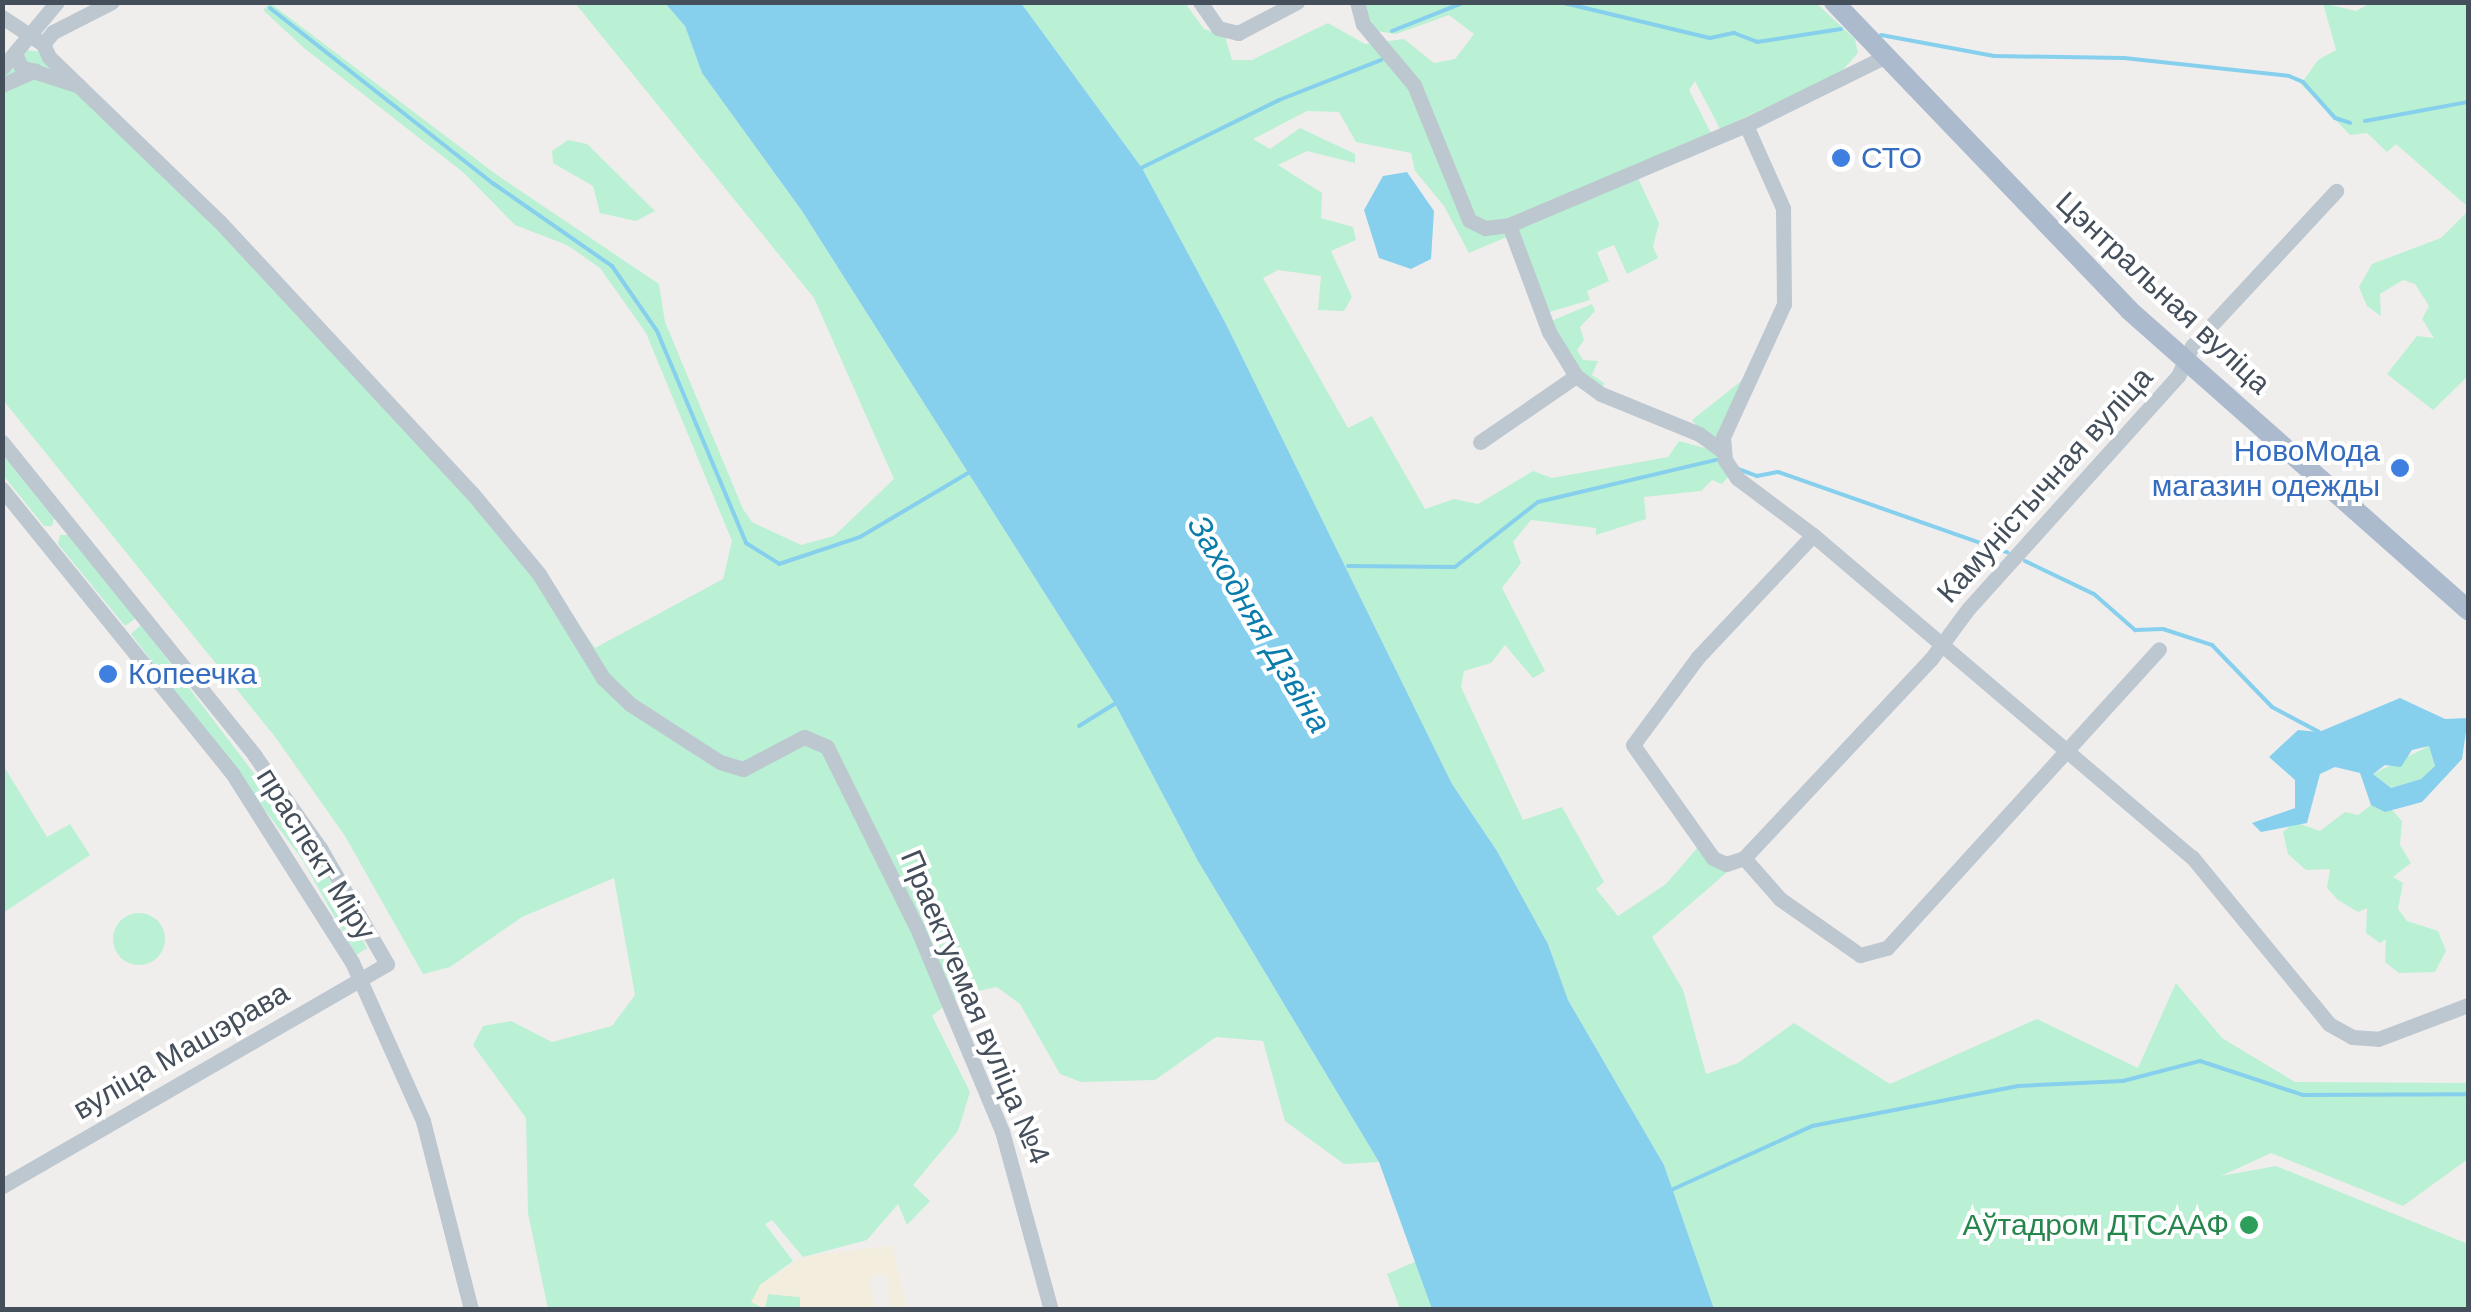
<!DOCTYPE html>
<html>
<head>
<meta charset="utf-8">
<style>
	body { margin:0 }
	#map { position:relative; width:2471px; height:1312px; overflow:hidden; background:#f0eeed; font-family:Arial,sans-serif }
	div>[style] { position:absolute }
	[style*='--x'] { left:calc(var(--x)*1px); top:calc(var(--y)*1px); width:calc(var(--w)*1px); rotate:calc(var(--a)*1deg) }
	.green>* { inset:0; background:#baf0d3 }
	.round { border-radius:50% }
	.sand>* { inset:0; background:#f2eddd }
	.water>* { inset:0; background:#86d0ee }
	.stream>* { height:4px; margin:-2px; padding:0 2px; transform-origin:2px; border-radius:2px; background:#86d0ee }
	.minor>* { height:15px; margin:-7.5px; padding:0 7.5px; transform-origin:7.5px; border-radius:7.5px; background:#bdc7d0 }
	.major>* { height:20px; margin:-10px; padding:0 10px; transform-origin:10px; border-radius:10px; background:#acbacd }
	.dots>* { width:28px; height:28px; translate:-50% -50%; box-sizing:border-box; border:5px solid #fff; border-radius:50% }
	span { translate:-50% -50%; white-space:nowrap; text-align:center; line-height:1.15; -webkit-text-stroke:8px #fff; paint-order:stroke }
	.shop-label { font-size:30px; color:#366cbe }
	.left { translate:0 -50%; text-align:left }
	.right { translate:-100% -50%; text-align:right }
	.street-label { font-size:30px; color:#454f5b }
	.leisure-label { font-size:30px; color:#27864d }
	.water-label { font-size:32px; color:#097cab; font-style:italic }
	.frame { position:absolute; inset:0; border:5px solid #454f5b; pointer-events:none }
</style>
</head>
<body>
<div id="map">
	<div class="green">
		<i style="clip-path:polygon(1666px 2px,1816px 3px,1855px 39px,1858px 53px,1840px 73px,1720px 129px,1695px 81px,1689px 90px,1711px 133px,1496px 226px,1461px 214px,1509px 236px,1469px 253px,1444px 206px,1415px 171px,1411px 153px,1356px 142px,1339px 112px,1307px 111px,1253px 139px,1270px 149px,1300px 128px,1355px 154px,1355px 163px,1307px 151px,1278px 165px,1322px 193px,1321px 218px,1353px 227px,1356px 240px,1331px 251px,1352px 297px,1344px 311px,1318px 310px,1321px 276px,1278px 270px,1263px 278px,1348px 428px,1372px 416px,1425px 509px,1454px 499px,1478px 504px,1533px 471px,1552px 478px,1668px 457px,1679px 441px,1719px 452px,1692px 420px,1745px 378px,1726px 423px,1728px 477px,1722px 484px,1712px 480px,1701px 491px,1644px 497px,1646px 519px,1596px 535px,1596px 528px,1531px 520px,1513px 542px,1521px 563px,1502px 588px,1545px 671px,1533px 678px,1505px 645px,1491px 663px,1464px 671px,1461px 687px,1523px 820px,1562px 807px,1604px 882px,1596px 889px,1618px 916px,1666px 884px,1699px 846px,1732px 868px,1652px 937px,1683px 990px,1706px 1074px,1738px 1063px,1794px 1023px,1890px 1084px,2037px 1019px,2138px 1068px,2176px 983px,2222px 1038px,2295px 1082px,2468px 1083px,2468px 1159px,2403px 1206px,2271px 1153px,2221px 1176px,2276px 1166px,2468px 1244px,2468px 1309px,1714px 1309px,1664px 1165px,1568px 1000px,1548px 944px,1497px 851px,1452px 784px,1226px 324px,1142px 168px,1021px 3px,1185px 3px,1204px 29px,1225px 36px,1232px 60px,1252px 60px,1328px 23px,1365px 44px,1404px 39px,1434px 63px,1455px 59px,1474px 34px,1449px 15px,1396px 34px,1376px 31px,1361px 3px)"></i>
		<i style="clip-path:polygon(270px 3px,497px 175px,659px 284px,665px 322px,743px 509px,752px 522px,801px 545px,834px 536px,894px 479px,814px 298px,575px 3px,665px 3px,685px 26px,702px 73px,802px 211px,1115px 704px,1198px 861px,1379px 1162px,1344px 1164px,1285px 1121px,1263px 1041px,1216px 1037px,1155px 1080px,1081px 1082px,1060px 1074px,1020px 1004px,997px 987px,958px 995px,932px 1016px,970px 1092px,958px 1131px,913px 1185px,930px 1201px,907px 1225px,898px 1204px,867px 1240px,803px 1257px,772px 1220px,765px 1224px,793px 1261px,760px 1285px,764px 1309px,768px 1294px,801px 1297px,800px 1309px,548px 1309px,528px 1213px,526px 1118px,473px 1045px,483px 1026px,511px 1021px,552px 1042px,612px 1026px,635px 995px,614px 878px,522px 917px,450px 967px,423px 974px,345px 836px,276px 738px,3px 400px,3px 75px,24px 50px,54px 53px,542px 571px,595px 648px,723px 579px,732px 541px,646px 333px,600px 268px,567px 245px,515px 225px,464px 173px,304px 48px,263px 10px)"></i>
		<i style="clip-path:polygon(2323px 3px,2356px 11px,2371px 3px,2468px 3px,2468px 207px,2396px 144px,2387px 152px,2367px 133px,2350px 135px,2301px 84px,2318px 60px,2336px 50px)"></i>
		<i style="clip-path:polygon(568px 140px,587px 144px,655px 211px,636px 221px,600px 213px,593px 186px,553px 163px,552px 151px)"></i>
		<i style="clip-path:polygon(1637px 176px,1659px 223px,1653px 247px,1658px 258px,1627px 274px,1614px 245px,1597px 252px,1609px 281px,1587px 291px,1590px 300px,1546px 313px,1517px 228px)"></i>
		<i style="clip-path:polygon(2468px 211px,2468px 376px,2433px 410px,2387px 374px,2417px 336px,2434px 338px,2422px 319px,2429px 306px,2415px 284px,2403px 280px,2380px 294px,2381px 316px,2367px 306px,2359px 287px,2372px 264px,2441px 238px)"></i>
		<i style="clip-path:polygon(1592px 304px,1595px 311px,1580px 327px,1584px 340px,1577px 350px,1583px 360px,1598px 361px,1592px 375px,1604px 383px,1602px 392px,1588px 384px,1551px 321px)"></i>
		<i style="clip-path:polygon(2px 454px,54px 518px,52px 526px,44px 526px,3px 475px)"></i>
		<i style="clip-path:polygon(60px 535px,69px 535px,136px 618px,125px 626px,58px 544px)"></i>
		<i style="clip-path:polygon(141px 625px,314px 852px,367px 948px,356px 955px,302px 859px,131px 634px)"></i>
		<i style="clip-path:polygon(2429px 746px,2435px 766px,2421px 779px,2391px 788px,2373px 774px)"></i>
		<i style="clip-path:polygon(3px 765px,47px 837px,70px 824px,90px 855px,3px 913px)"></i>
		<i style="clip-path:polygon(2371px 805px,2392px 810px,2402px 821px,2400px 845px,2411px 863px,2393px 877px,2403px 883px,2398px 909px,2407px 921px,2438px 931px,2446px 951px,2435px 972px,2399px 973px,2385px 962px,2386px 939px,2380px 943px,2366px 933px,2367px 908px,2358px 912px,2338px 900px,2327px 888px,2330px 869px,2306px 870px,2288px 854px,2283px 832px,2294px 822px,2320px 831px,2345px 812px,2358px 815px)"></i>
		<i class="round" style="left:113px;top:913px;width:52px;height:52px"></i>
		<i style="clip-path:polygon(1419px 1260px,1432px 1309px,1400px 1309px,1387px 1274px)"></i>
	</div>
	<div class="sand">
		<i style="clip-path:polygon(892px 1245px,907px 1309px,890px 1309px,887px 1275px,875px 1274px,869px 1281px,876px 1309px,800px 1309px,800px 1297px,768px 1294px,765px 1309px,751px 1302px,760px 1285px,803px 1257px)"></i>
	</div>
	<div class="water">
		<i style="clip-path:polygon(1021px 3px,1142px 168px,1226px 324px,1452px 784px,1497px 851px,1548px 944px,1568px 1000px,1664px 1165px,1714px 1309px,1432px 1309px,1379px 1162px,1198px 861px,1115px 704px,802px 211px,702px 73px,685px 26px,665px 3px)"></i>
		<i style="clip-path:polygon(1407px 172px,1434px 211px,1431px 259px,1411px 269px,1379px 258px,1364px 210px,1383px 176px)"></i>
		<i style="clip-path:polygon(evenodd,2400px 698px,2445px 719px,2468px 718px,2462px 759px,2422px 802px,2385px 812px,2371px 805px,2360px 773px,2335px 767px,2320px 774px,2307px 823px,2261px 832px,2252px 823px,2295px 808px,2295px 780px,2269px 757px,2298px 730px,2319px 732px,2400px 698px,2429px 746px,2435px 766px,2421px 779px,2391px 788px,2373px 774px,2385px 765px,2401px 767px,2412px 750px,2429px 746px)"></i>
	</div>
	<div class="stream">
		<i style="--x:1560;--y:2;--w:154;--a:13.5"></i>
		<i style="--x:1710;--y:38;--w:25;--a:-12"></i>
		<i style="--x:1734;--y:33;--w:25;--a:21"></i>
		<i style="--x:1757;--y:42;--w:85;--a:-8.8"></i>
		<i style="--x:270;--y:8;--w:285;--a:38.2"></i>
		<i style="--x:494;--y:184;--w:144;--a:34.8"></i>
		<i style="--x:612;--y:266;--w:79;--a:55.3"></i>
		<i style="--x:657;--y:331;--w:230;--a:67.2"></i>
		<i style="--x:746;--y:543;--w:39;--a:32"></i>
		<i style="--x:779;--y:564;--w:85;--a:-18.4"></i>
		<i style="--x:860;--y:537;--w:128;--a:-30.6"></i>
		<i style="--x:1392;--y:31;--w:79;--a:-21.7"></i>
		<i style="--x:1881;--y:35;--w:115;--a:10.5"></i>
		<i style="--x:1994;--y:56;--w:130;--a:0.9"></i>
		<i style="--x:2124;--y:58;--w:166;--a:6.2"></i>
		<i style="--x:2289;--y:76;--w:15;--a:23"></i>
		<i style="--x:2303;--y:82;--w:48;--a:48.4"></i>
		<i style="--x:2335;--y:118;--w:16;--a:18"></i>
		<i style="--x:2365;--y:121;--w:105;--a:-10.5"></i>
		<i style="--x:1139;--y:169;--w:156;--a:-26.2"></i>
		<i style="--x:1279;--y:100;--w:110;--a:-21.4"></i>
		<i style="--x:1738;--y:469;--w:20;--a:20"></i>
		<i style="--x:1757;--y:476;--w:21;--a:-11"></i>
		<i style="--x:1778;--y:472;--w:243;--a:19.3"></i>
		<i style="--x:2025;--y:561;--w:76;--a:25.6"></i>
		<i style="--x:2094;--y:594;--w:55;--a:41.3"></i>
		<i style="--x:2135;--y:630;--w:28;--a:-2"></i>
		<i style="--x:2163;--y:629;--w:52;--a:18.1"></i>
		<i style="--x:2212;--y:645;--w:86;--a:45.9"></i>
		<i style="--x:2272;--y:707;--w:53;--a:28"></i>
		<i style="--x:1348;--y:566;--w:107;--a:0.5"></i>
		<i style="--x:1455;--y:567;--w:105;--a:-38.1"></i>
		<i style="--x:1538;--y:502;--w:183;--a:-13.3"></i>
		<i style="--x:1079;--y:726;--w:44;--a:-31.9"></i>
		<i style="--x:1669;--y:1191;--w:157;--a:-24.4"></i>
		<i style="--x:1812;--y:1126;--w:210;--a:-11"></i>
		<i style="--x:2018;--y:1086;--w:105;--a:-2.7"></i>
		<i style="--x:2123;--y:1081;--w:80;--a:-14.6"></i>
		<i style="--x:2200;--y:1061;--w:108;--a:18.3"></i>
		<i style="--x:2303;--y:1095;--w:165;--a:-0.3"></i>
	</div>
	<div class="minor">
		<i style="--x:1200;--y:2;--w:32;--a:55"></i>
		<i style="--x:1218;--y:28;--w:21;--a:14"></i>
		<i style="--x:1238;--y:33;--w:67;--a:-27.7"></i>
		<i style="--x:1357;--y:2;--w:23;--a:75"></i>
		<i style="--x:1363;--y:24;--w:80;--a:50.1"></i>
		<i style="--x:1414;--y:85;--w:146;--a:67.8"></i>
		<i style="--x:1469;--y:220;--w:18;--a:27"></i>
		<i style="--x:1485;--y:228;--w:24;--a:-7"></i>
		<i style="--x:2;--y:17;--w:49;--a:33.4"></i>
		<i style="--x:43;--y:44;--w:14;--a:65"></i>
		<i style="--x:49;--y:57;--w:238;--a:44"></i>
		<i style="--x:220;--y:222;--w:370;--a:47.1"></i>
		<i style="--x:472;--y:493;--w:105;--a:50.4"></i>
		<i style="--x:539;--y:574;--w:122;--a:58.4"></i>
		<i style="--x:603;--y:678;--w:37;--a:44"></i>
		<i style="--x:630;--y:704;--w:107;--a:32.8"></i>
		<i style="--x:720;--y:762;--w:24;--a:17"></i>
		<i style="--x:743;--y:769;--w:69;--a:-27.7"></i>
		<i style="--x:804;--y:737;--w:25;--a:23"></i>
		<i style="--x:827;--y:747;--w:202;--a:63.6"></i>
		<i style="--x:917;--y:928;--w:220;--a:67.3"></i>
		<i style="--x:1002;--y:1131;--w:186;--a:74.7"></i>
		<i style="--x:43;--y:44;--w:16;--a:-50"></i>
		<i style="--x:53;--y:32;--w:66;--a:-27"></i>
		<i style="--x:15;--y:53;--w:15;--a:67"></i>
		<i style="--x:21;--y:67;--w:61;--a:18.1"></i>
		<i style="--x:2;--y:68;--w:86;--a:-50.2"></i>
		<i style="--x:2;--y:85;--w:36;--a:-24"></i>
		<i style="--x:1746;--y:125;--w:91;--a:66"></i>
		<i style="--x:1783;--y:208;--w:96;--a:89.4"></i>
		<i style="--x:1784;--y:304;--w:146;--a:114.6"></i>
		<i style="--x:1723;--y:437;--w:23;--a:85"></i>
		<i style="--x:1725;--y:460;--w:22;--a:56"></i>
		<i style="--x:1737;--y:478;--w:95;--a:36.9"></i>
		<i style="--x:1813;--y:535;--w:497;--a:40.4"></i>
		<i style="--x:2192;--y:857;--w:216;--a:50.6"></i>
		<i style="--x:2329;--y:1024;--w:26;--a:29"></i>
		<i style="--x:2352;--y:1037;--w:26;--a:4"></i>
		<i style="--x:2378;--y:1039;--w:96;--a:-20.7"></i>
		<i style="--x:1576;--y:376;--w:31;--a:36"></i>
		<i style="--x:1601;--y:394;--w:106;--a:22.2"></i>
		<i style="--x:1699;--y:434;--w:29;--a:36"></i>
		<i style="--x:2;--y:442;--w:403;--a:51.1"></i>
		<i style="--x:255;--y:756;--w:113;--a:54.8"></i>
		<i style="--x:320;--y:848;--w:134;--a:60"></i>
		<i style="--x:387;--y:964;--w:444;--a:150"></i>
		<i style="--x:1480;--y:442;--w:116;--a:-34.5"></i>
		<i style="--x:1576;--y:376;--w:52;--a:-121.5"></i>
		<i style="--x:1549;--y:332;--w:114;--a:-110.5"></i>
		<i style="--x:1509;--y:225;--w:257;--a:-22.9"></i>
		<i style="--x:1746;--y:125;--w:156;--a:-26.2"></i>
		<i style="--x:2;--y:489;--w:365;--a:51"></i>
		<i style="--x:232;--y:773;--w:224;--a:57.6"></i>
		<i style="--x:352;--y:962;--w:174;--a:65.9"></i>
		<i style="--x:423;--y:1121;--w:195;--a:75.7"></i>
		<i style="--x:1813;--y:535;--w:168;--a:133.3"></i>
		<i style="--x:1698;--y:657;--w:109;--a:126.5"></i>
		<i style="--x:1633;--y:745;--w:138;--a:54.7"></i>
		<i style="--x:1713;--y:858;--w:14;--a:25"></i>
		<i style="--x:1726;--y:864;--w:19;--a:-18"></i>
		<i style="--x:1744;--y:858;--w:55;--a:48.7"></i>
		<i style="--x:1780;--y:899;--w:98;--a:35"></i>
		<i style="--x:1860;--y:955;--w:28;--a:-15"></i>
		<i style="--x:1887;--y:948;--w:404;--a:-47.7"></i>
		<i style="--x:1744;--y:858;--w:273;--a:-46.8"></i>
		<i style="--x:1931;--y:659;--w:62;--a:-53.5"></i>
		<i style="--x:1968;--y:609;--w:314;--a:-48"></i>
		<i style="--x:2178;--y:376;--w:33;--a:-65"></i>
		<i style="--x:2192;--y:346;--w:212;--a:-47.1"></i>
	</div>
	<div class="major">
		<i style="--x:1834;--y:2;--w:426;--a:46.2"></i>
		<i style="--x:2129;--y:310;--w:453;--a:41.5"></i>
	</div>
	<div class="dots">
		<i style="left:1841px;top:158px;background:#3f7fe0"></i>
		<i style="left:2400px;top:468px;background:#3f7fe0"></i>
		<i style="left:108px;top:674px;background:#3f7fe0"></i>
		<i style="left:2249px;top:1225px;background:#2e9e5b"></i>
	</div>
	<div class="shop-label">
		<span class="left" style="left:1861px;top:158px">СТО</span>
		<span class="right" style="left:2380px;top:468px">НовоМода<br>магазин одежды</span>
		<span class="left" style="left:128px;top:674px">Копеечка</span>
	</div>
	<div class="street-label">
		<span style="left:2163px;top:293px;rotate:43deg">Цэнтральная вуліца</span>
		<span style="left:2045px;top:485px;rotate:-48deg">Камуністычная вуліца</span>
		<span style="left:316px;top:854px;rotate:58deg">праспект Міру</span>
		<span style="left:975px;top:1007px;rotate:67deg">Праектуемая вуліца №4</span>
		<span style="left:181px;top:1051px;rotate:-30deg">вуліца Машэрава</span>
	</div>
	<div class="leisure-label">
		<span class="right" style="left:2229px;top:1225px">Аўтадром ДТСААФ</span>
	</div>
	<div class="water-label">
		<span style="left:1259px;top:624px;rotate:59deg">Заходняя Дзвіна</span>
	</div>
	<div class="frame"></div>
</div>
</body>
</html>
